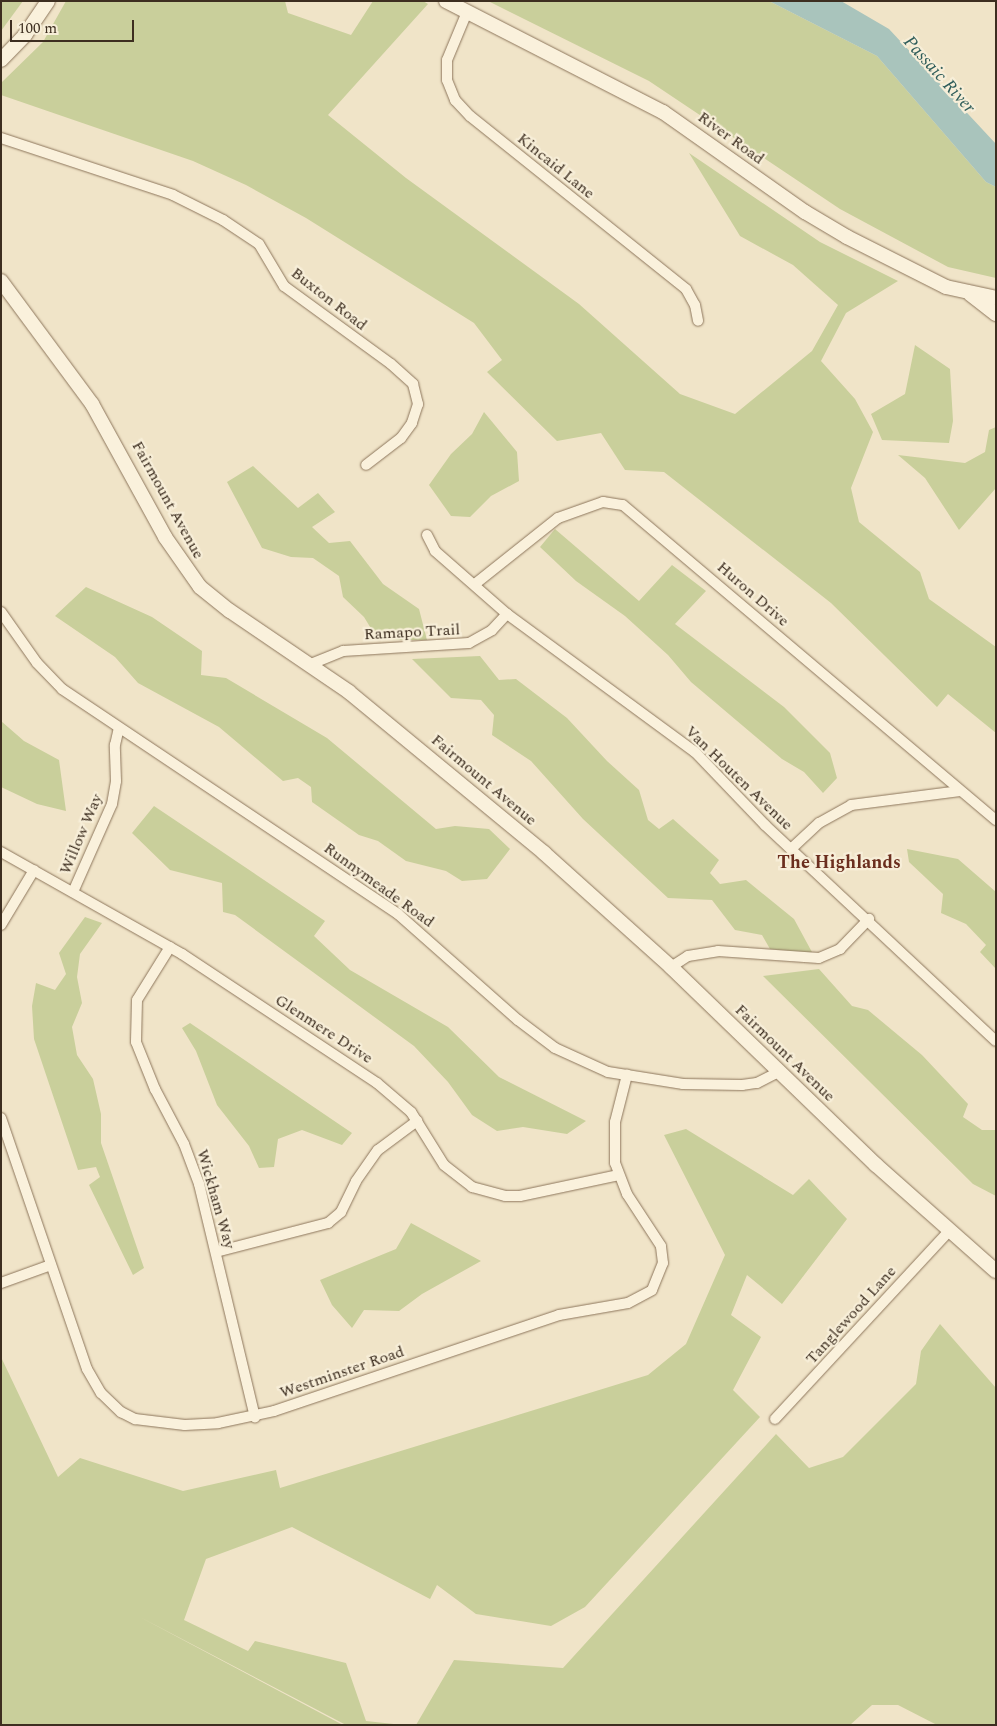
<!DOCTYPE html>
<html>
<head>
<meta charset="utf-8">
<style>
	body { margin:0 }
	#map { position:relative; width:997px; height:1726px; overflow:hidden; background:#f0e4c8; font-family:Spectral,serif }
	div>[style] { position:absolute }
	[style*='--x'] { left:calc(var(--x)*1px); top:calc(var(--y)*1px); width:calc(var(--w)*1px); rotate:calc(var(--a)*1deg) }
	.green>* { inset:0; background:#c9cf9b }
	.water>* { inset:0; background:#a9c4bc }
	.roads { filter:drop-shadow(0 0 1px #8d765c) drop-shadow(0 0 1px #8d765c) }
	.minor>* { height:10px; margin:-5px; padding:0 5px; transform-origin:5px; border-radius:5px; background:#faf1dc }
	.secondary>* { height:14px; margin:-7px; padding:0 7px; transform-origin:7px; border-radius:7px; background:#faf1dc }
	span { translate:-50% -50%; white-space:nowrap; text-align:center; line-height:1.15; -webkit-text-stroke:4.5px #f7eed8; paint-order:stroke }
	.street-label { font-size:16px; color:#3d2e20 }
	.water-label { font-size:18px; color:#2f5d5a; font-style:italic }
	.neighbourhood-label { font-size:18px; color:#6b2e1e; font-weight:700 }
	.frame { position:absolute; inset:0; border:2px solid #3d2e20; pointer-events:none }
	.scale { position:absolute; left:10px; top:20px; width:124px; height:22px; box-sizing:border-box; border:2px solid #3d2e20; border-top:0; padding-left:6px; font-size:15px; line-height:18px; white-space:nowrap; color:#3d2e20; -webkit-text-stroke:4px #f7eed8; paint-order:stroke }
</style>
</head>
<body>
<div id="map">
	<div class="green">
		<i style="clip-path:polygon(1px 1px,23px 1px,1px 31px)"></i>
		<i style="clip-path:polygon(66px 1px,285px 1px,288px 13px,351px 35px,373px 1px,423px 1px,428px 4px,328px 115px,406px 178px,579px 304px,680px 394px,735px 414px,812px 351px,838px 305px,793px 265px,740px 236px,689px 153px,820px 242px,898px 281px,846px 313px,821px 361px,855px 399px,873px 432px,851px 488px,859px 522px,920px 572px,929px 599px,996px 647px,996px 733px,948px 694px,937px 707px,831px 603px,664px 472px,625px 470px,601px 433px,557px 441px,487px 372px,502px 360px,474px 323px,306px 218px,246px 185px,193px 161px,1px 95px,1px 83px,43px 42px)"></i>
		<i style="clip-path:polygon(488px 1px,769px 1px,877px 56px,986px 182px,996px 187px,996px 278px,948px 267px,840px 209px,649px 81px)"></i>
		<i style="clip-path:polygon(915px 345px,950px 369px,953px 421px,949px 443px,882px 440px,871px 414px,905px 394px)"></i>
		<i style="clip-path:polygon(484px 412px,517px 452px,519px 481px,491px 496px,470px 517px,451px 516px,429px 485px,451px 454px,472px 434px)"></i>
		<i style="clip-path:polygon(996px 427px,996px 488px,959px 530px,925px 478px,898px 455px,965px 463px,985px 452px,989px 430px)"></i>
		<i style="clip-path:polygon(253px 466px,298px 508px,318px 493px,335px 512px,312px 527px,329px 543px,350px 541px,383px 584px,419px 609px,427px 640px,378px 640px,364px 617px,343px 597px,339px 576px,313px 558px,291px 557px,262px 548px,227px 482px)"></i>
		<i style="clip-path:polygon(555px 529px,639px 601px,672px 565px,706px 591px,675px 624px,784px 707px,830px 753px,837px 778px,823px 793px,804px 772px,782px 759px,691px 682px,668px 655px,625px 616px,576px 581px,540px 547px)"></i>
		<i style="clip-path:polygon(86px 587px,152px 617px,202px 651px,201px 675px,226px 678px,327px 738px,436px 829px,455px 826px,489px 829px,510px 849px,487px 879px,462px 881px,446px 871px,406px 861px,378px 841px,359px 835px,312px 802px,311px 787px,298px 778px,283px 781px,219px 727px,138px 683px,115px 657px,55px 616px)"></i>
		<i style="clip-path:polygon(480px 656px,499px 680px,516px 679px,567px 718px,607px 761px,639px 790px,648px 820px,659px 829px,673px 819px,719px 860px,710px 873px,720px 884px,746px 880px,794px 919px,813px 954px,770px 949px,762px 935px,735px 930px,712px 900px,668px 898px,583px 819px,531px 761px,492px 735px,494px 715px,481px 700px,451px 698px,412px 659px)"></i>
		<i style="clip-path:polygon(1px 721px,24px 741px,59px 760px,66px 811px,37px 804px,1px 787px)"></i>
		<i style="clip-path:polygon(154px 806px,325px 921px,314px 936px,350px 970px,448px 1027px,499px 1077px,586px 1121px,567px 1134px,523px 1127px,497px 1131px,472px 1115px,448px 1082px,414px 1046px,235px 915px,223px 912px,222px 883px,170px 870px,132px 833px)"></i>
		<i style="clip-path:polygon(907px 849px,958px 859px,996px 892px,996px 969px,980px 952px,986px 945px,966px 924px,941px 913px,943px 894px,909px 862px)"></i>
		<i style="clip-path:polygon(85px 917px,102px 923px,80px 954px,77px 977px,82px 1003px,72px 1027px,77px 1055px,93px 1079px,101px 1114px,101px 1143px,144px 1268px,133px 1275px,89px 1185px,100px 1177px,96px 1167px,78px 1170px,34px 1039px,32px 1006px,36px 983px,55px 990px,66px 974px,59px 953px)"></i>
		<i style="clip-path:polygon(819px 969px,852px 1006px,868px 1010px,922px 1055px,968px 1104px,963px 1117px,982px 1130px,996px 1130px,996px 1196px,973px 1184px,763px 976px)"></i>
		<i style="clip-path:polygon(190px 1023px,352px 1133px,342px 1145px,302px 1130px,278px 1139px,274px 1167px,259px 1168px,249px 1146px,217px 1105px,196px 1051px,182px 1028px)"></i>
		<i style="clip-path:polygon(686px 1129px,793px 1195px,809px 1179px,847px 1219px,782px 1304px,747px 1275px,731px 1315px,761px 1337px,733px 1390px,760px 1417px,585px 1607px,551px 1626px,476px 1614px,437px 1585px,430px 1599px,292px 1527px,206px 1559px,184px 1620px,248px 1651px,255px 1641px,346px 1663px,366px 1721px,403px 1725px,346px 1725px,138px 1616px,343px 1725px,1px 1725px,1px 1357px,58px 1477px,80px 1458px,183px 1491px,276px 1470px,280px 1488px,648px 1375px,686px 1344px,725px 1255px,664px 1135px)"></i>
		<i style="clip-path:polygon(411px 1223px,481px 1261px,422px 1294px,399px 1311px,364px 1310px,352px 1328px,332px 1305px,320px 1280px,396px 1249px)"></i>
		<i style="clip-path:polygon(940px 1324px,996px 1388px,996px 1725px,937px 1725px,898px 1705px,872px 1705px,850px 1725px,416px 1725px,454px 1660px,563px 1668px,776px 1434px,809px 1468px,843px 1457px,916px 1384px,921px 1351px)"></i>
	</div>
	<div class="water">
		<i style="clip-path:polygon(769px 1px,841px 1px,889px 29px,996px 144px,996px 187px,986px 182px,877px 56px)"></i>
	</div>
	<div class="roads">
		<div class="minor">
			<i style="--x:467;--y:12;--w:52;--a:112.6"></i>
			<i style="--x:447;--y:60;--w:20;--a:90"></i>
			<i style="--x:447;--y:80;--w:22;--a:68"></i>
			<i style="--x:455;--y:100;--w:22;--a:47"></i>
			<i style="--x:470;--y:116;--w:277;--a:38.7"></i>
			<i style="--x:686;--y:289;--w:18;--a:61"></i>
			<i style="--x:695;--y:305;--w:16;--a:79"></i>
			<i style="--x:1;--y:138;--w:181;--a:18.3"></i>
			<i style="--x:173;--y:195;--w:56;--a:26.6"></i>
			<i style="--x:223;--y:220;--w:43;--a:33.7"></i>
			<i style="--x:259;--y:244;--w:49;--a:59.2"></i>
			<i style="--x:284;--y:286;--w:132;--a:36.1"></i>
			<i style="--x:391;--y:364;--w:30;--a:42"></i>
			<i style="--x:413;--y:384;--w:21;--a:76"></i>
			<i style="--x:418;--y:404;--w:20;--a:108"></i>
			<i style="--x:412;--y:423;--w:19;--a:126"></i>
			<i style="--x:401;--y:438;--w:44;--a:142.4"></i>
			<i style="--x:427;--y:535;--w:18;--a:63"></i>
			<i style="--x:435;--y:551;--w:96;--a:41.2"></i>
			<i style="--x:507;--y:614;--w:233;--a:36.3"></i>
			<i style="--x:695;--y:752;--w:101;--a:46.2"></i>
			<i style="--x:765;--y:825;--w:316;--a:43.1"></i>
			<i style="--x:475;--y:584;--w:106;--a:-38.5"></i>
			<i style="--x:558;--y:518;--w:48;--a:-19.6"></i>
			<i style="--x:603;--y:502;--w:20;--a:9"></i>
			<i style="--x:623;--y:505;--w:488;--a:40.2"></i>
			<i style="--x:1;--y:612;--w:62;--a:54.8"></i>
			<i style="--x:37;--y:663;--w:36;--a:46"></i>
			<i style="--x:62;--y:689;--w:404;--a:33.8"></i>
			<i style="--x:398;--y:914;--w:160;--a:41.5"></i>
			<i style="--x:518;--y:1020;--w:46;--a:37.1"></i>
			<i style="--x:555;--y:1048;--w:58;--a:24.4"></i>
			<i style="--x:608;--y:1072;--w:76;--a:9.1"></i>
			<i style="--x:683;--y:1084;--w:59;--a:1"></i>
			<i style="--x:742;--y:1085;--w:15;--a:-8"></i>
			<i style="--x:757;--y:1083;--w:25;--a:-27"></i>
			<i style="--x:311;--y:664;--w:35;--a:-22"></i>
			<i style="--x:343;--y:651;--w:126;--a:-3.6"></i>
			<i style="--x:469;--y:643;--w:26;--a:-29"></i>
			<i style="--x:492;--y:630;--w:22;--a:-47"></i>
			<i style="--x:791;--y:849;--w:38;--a:-43"></i>
			<i style="--x:819;--y:823;--w:37;--a:-29"></i>
			<i style="--x:851;--y:805;--w:110;--a:-7.3"></i>
			<i style="--x:1;--y:852;--w:208;--a:29.4"></i>
			<i style="--x:182;--y:954;--w:234;--a:33.5"></i>
			<i style="--x:377;--y:1083;--w:45;--a:40.5"></i>
			<i style="--x:411;--y:1112;--w:62;--a:58.1"></i>
			<i style="--x:444;--y:1165;--w:36;--a:38"></i>
			<i style="--x:472;--y:1187;--w:34;--a:15"></i>
			<i style="--x:505;--y:1196;--w:15;--a:0"></i>
			<i style="--x:520;--y:1196;--w:101;--a:-12"></i>
			<i style="--x:73;--y:892;--w:96;--a:-66.1"></i>
			<i style="--x:112;--y:804;--w:23;--a:-80"></i>
			<i style="--x:116;--y:781;--w:36;--a:-92"></i>
			<i style="--x:115;--y:745;--w:17;--a:-77"></i>
			<i style="--x:1;--y:925;--w:64;--a:-59"></i>
			<i style="--x:170;--y:947;--w:62;--a:121.9"></i>
			<i style="--x:137;--y:1000;--w:42;--a:91.4"></i>
			<i style="--x:136;--y:1042;--w:51;--a:68"></i>
			<i style="--x:155;--y:1089;--w:62;--a:62.2"></i>
			<i style="--x:184;--y:1144;--w:43;--a:69.4"></i>
			<i style="--x:199;--y:1184;--w:240;--a:76.5"></i>
			<i style="--x:671;--y:967;--w:20;--a:-33"></i>
			<i style="--x:688;--y:956;--w:30;--a:-9"></i>
			<i style="--x:718;--y:951;--w:101;--a:4"></i>
			<i style="--x:819;--y:958;--w:23;--a:-23"></i>
			<i style="--x:840;--y:949;--w:42;--a:-46"></i>
			<i style="--x:1;--y:1118;--w:265;--a:71.1"></i>
			<i style="--x:87;--y:1369;--w:28;--a:60"></i>
			<i style="--x:101;--y:1393;--w:28;--a:44"></i>
			<i style="--x:121;--y:1412;--w:16;--a:27"></i>
			<i style="--x:135;--y:1419;--w:50;--a:6.8"></i>
			<i style="--x:185;--y:1425;--w:33;--a:-3"></i>
			<i style="--x:218;--y:1423;--w:57;--a:-12.1"></i>
			<i style="--x:274;--y:1411;--w:301;--a:-18.6"></i>
			<i style="--x:559;--y:1315;--w:70;--a:-9.9"></i>
			<i style="--x:628;--y:1303;--w:27;--a:-28"></i>
			<i style="--x:652;--y:1290;--w:29;--a:-68"></i>
			<i style="--x:663;--y:1263;--w:17;--a:-97"></i>
			<i style="--x:661;--y:1246;--w:62;--a:-123.2"></i>
			<i style="--x:627;--y:1194;--w:33;--a:-111"></i>
			<i style="--x:615;--y:1163;--w:41;--a:-90"></i>
			<i style="--x:615;--y:1122;--w:49;--a:-75.7"></i>
			<i style="--x:216;--y:1252;--w:116;--a:-14.5"></i>
			<i style="--x:328;--y:1223;--w:17;--a:-40"></i>
			<i style="--x:341;--y:1212;--w:34;--a:-64"></i>
			<i style="--x:356;--y:1181;--w:38;--a:-55"></i>
			<i style="--x:378;--y:1150;--w:49;--a:-36.6"></i>
			<i style="--x:1;--y:1283;--w:53;--a:-19.8"></i>
			<i style="--x:775;--y:1419;--w:256;--a:-47.2"></i>
		</div>
		<div class="secondary">
			<i style="--x:446;--y:1;--w:244;--a:27.1"></i>
			<i style="--x:663;--y:112;--w:174;--a:35.2"></i>
			<i style="--x:805;--y:212;--w:49;--a:30.8"></i>
			<i style="--x:847;--y:237;--w:111;--a:26.8"></i>
			<i style="--x:946;--y:287;--w:51;--a:12.4"></i>
			<i style="--x:1;--y:60;--w:35;--a:-46"></i>
			<i style="--x:25;--y:35;--w:41;--a:-55.9"></i>
			<i style="--x:1;--y:281;--w:153;--a:53.5"></i>
			<i style="--x:92;--y:404;--w:152;--a:61.2"></i>
			<i style="--x:165;--y:537;--w:61;--a:55"></i>
			<i style="--x:200;--y:587;--w:38;--a:39"></i>
			<i style="--x:230;--y:611;--w:144;--a:34.2"></i>
			<i style="--x:349;--y:692;--w:253;--a:39.5"></i>
			<i style="--x:544;--y:853;--w:171;--a:41.9"></i>
			<i style="--x:671;--y:967;--w:285;--a:44"></i>
			<i style="--x:876;--y:1165;--w:160;--a:41.5"></i>
			<i style="--x:970;--y:294;--w:33;--a:38"></i>
		</div>
	</div>
	<div class="street-label">
		<span style="left:731px;top:138px;rotate:36deg">River Road</span>
		<span style="left:556px;top:166px;rotate:39deg">Kincaid Lane</span>
		<span style="left:329px;top:299px;rotate:38deg">Buxton Road</span>
		<span style="left:168px;top:500px;rotate:61deg">Fairmount Avenue</span>
		<span style="left:753px;top:594px;rotate:41deg">Huron Drive</span>
		<span style="left:412px;top:632px;rotate:-3deg">Ramapo Trail</span>
		<span style="left:739px;top:778px;rotate:44deg">Van Houten Avenue</span>
		<span style="left:484px;top:780px;rotate:40deg">Fairmount Avenue</span>
		<span style="left:81px;top:834px;rotate:-67deg">Willow Way</span>
		<span style="left:379px;top:885px;rotate:36deg">Runnymeade Road</span>
		<span style="left:324px;top:1029px;rotate:33deg">Glenmere Drive</span>
		<span style="left:785px;top:1053px;rotate:44deg">Fairmount Avenue</span>
		<span style="left:216px;top:1199px;rotate:74deg">Wickham Way</span>
		<span style="left:851px;top:1315px;rotate:-48deg">Tanglewood Lane</span>
		<span style="left:342px;top:1372px;rotate:-19deg">Westminster Road</span>
	</div>
	<div class="water-label">
		<span style="left:939px;top:75px;rotate:48deg">Passaic River</span>
	</div>
	<div class="neighbourhood-label">
		<span style="left:839px;top:863px">The Highlands</span>
	</div>
	<div class="frame"></div>
	<div class="scale">100 m</div>
</div>
</body>
</html>
